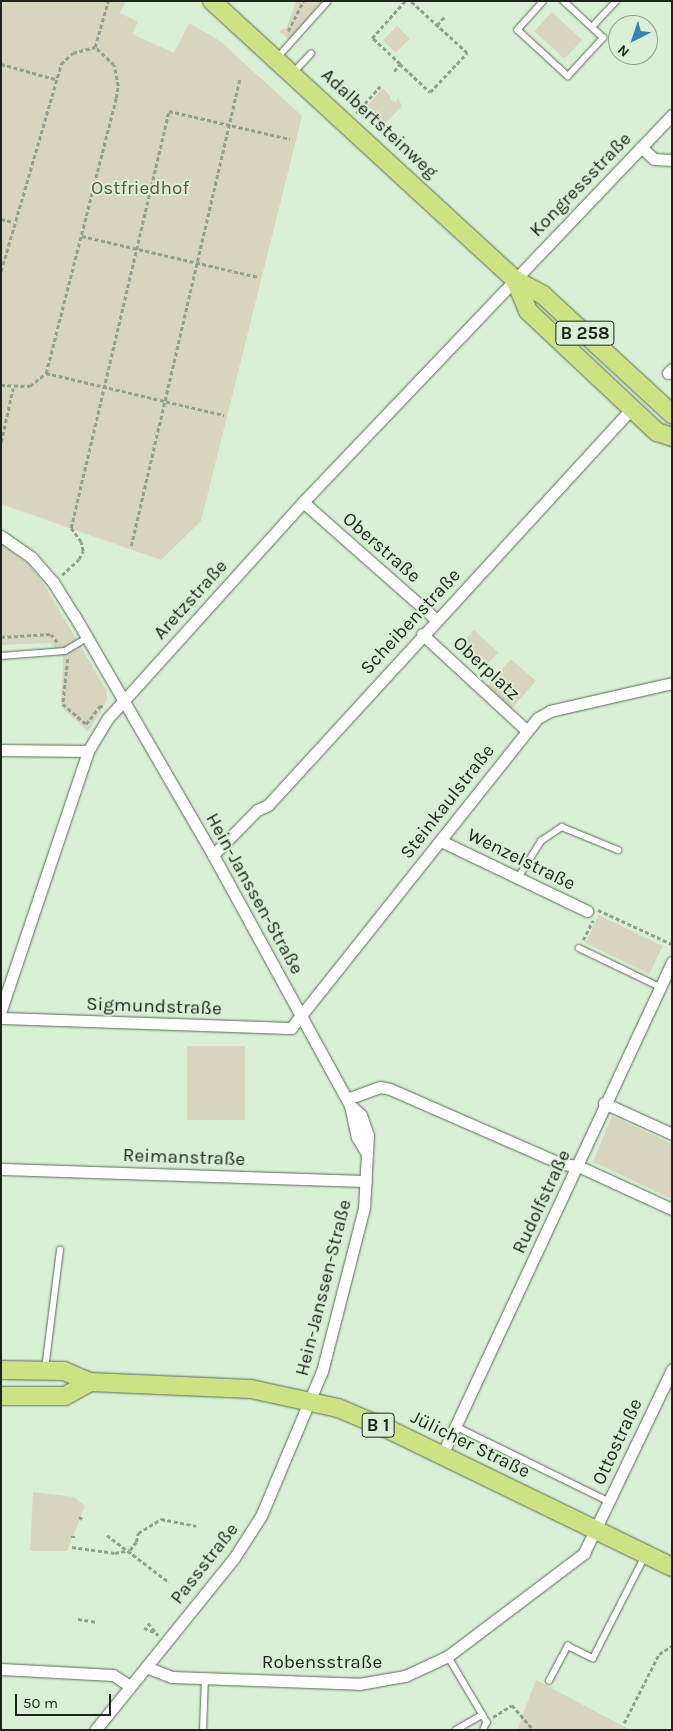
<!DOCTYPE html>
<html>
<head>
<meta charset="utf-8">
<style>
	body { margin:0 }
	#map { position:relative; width:673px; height:1731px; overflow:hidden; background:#d9f0d6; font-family:Karla,sans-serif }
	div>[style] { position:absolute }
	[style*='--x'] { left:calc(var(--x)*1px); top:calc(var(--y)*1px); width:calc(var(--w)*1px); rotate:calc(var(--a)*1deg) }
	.green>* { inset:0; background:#d7d5be; transform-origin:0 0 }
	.path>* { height:2.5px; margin-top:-1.25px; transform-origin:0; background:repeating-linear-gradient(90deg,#8fa08c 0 4px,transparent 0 6.5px) }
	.roads { filter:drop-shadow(0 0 1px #586b55) drop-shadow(0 0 1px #586b55) }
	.lane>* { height:5.5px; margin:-2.75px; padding:0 2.75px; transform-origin:2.75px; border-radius:2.75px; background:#fff }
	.street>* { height:11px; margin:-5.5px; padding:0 5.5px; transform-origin:5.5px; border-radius:5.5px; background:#fff }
	.primary>* { height:18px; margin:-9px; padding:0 9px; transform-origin:9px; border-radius:9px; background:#cde282 }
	span { translate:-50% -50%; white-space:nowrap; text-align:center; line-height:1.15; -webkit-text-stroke:4px #d9f0d6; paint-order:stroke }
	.shield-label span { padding:1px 4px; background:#d9f0d6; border:1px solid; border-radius:4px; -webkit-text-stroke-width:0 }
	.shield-label { font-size:18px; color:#1c241b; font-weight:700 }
	.street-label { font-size:19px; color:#1c241b }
	.park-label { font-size:19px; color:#5e5826 }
	.frame { position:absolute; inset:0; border:2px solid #1c241b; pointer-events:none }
	.north { position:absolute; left:608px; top:15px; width:50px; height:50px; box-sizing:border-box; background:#d9f0d6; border:1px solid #8d9e8b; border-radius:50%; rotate:221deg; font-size:14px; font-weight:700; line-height:20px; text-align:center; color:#1c241b }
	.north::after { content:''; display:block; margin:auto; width:18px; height:22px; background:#3384b5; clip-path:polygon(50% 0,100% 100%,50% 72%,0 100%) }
	.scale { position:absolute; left:15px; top:1694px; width:96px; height:22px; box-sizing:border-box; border:2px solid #1c241b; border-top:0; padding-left:6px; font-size:15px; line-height:18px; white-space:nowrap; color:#1c241b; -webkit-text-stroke:4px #d9f0d6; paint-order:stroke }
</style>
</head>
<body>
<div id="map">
	<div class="green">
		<i style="clip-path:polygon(1px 1px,126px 1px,120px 13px,138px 22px,132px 34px,174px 53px,189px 23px,220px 41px,302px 116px,201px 521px,161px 560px,1px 504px)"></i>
		<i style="clip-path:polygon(296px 1px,323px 1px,290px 40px,279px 31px,287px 27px)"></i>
		<i style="left:552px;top:12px;width:41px;height:26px;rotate:43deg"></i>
		<i style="left:397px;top:26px;width:18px;height:20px;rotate:45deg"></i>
		<i style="clip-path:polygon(383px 88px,390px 96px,390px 100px,396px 102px,398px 98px,402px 106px,386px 123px,367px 106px)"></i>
		<i style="clip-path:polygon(1px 543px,29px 565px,43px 583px,107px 691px,107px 700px,88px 732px,61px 707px,63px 657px,51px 643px,1px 645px)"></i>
		<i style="left:474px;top:630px;width:33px;height:21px;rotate:43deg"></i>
		<i style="left:511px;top:659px;width:33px;height:37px;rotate:41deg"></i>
		<i style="left:599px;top:915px;width:71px;height:31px;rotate:26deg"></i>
		<i style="left:187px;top:1046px;width:58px;height:74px"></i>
		<i style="clip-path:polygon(612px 1116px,672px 1144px,672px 1199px,593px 1162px)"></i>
		<i style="clip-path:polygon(33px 1492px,74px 1497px,85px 1506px,67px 1551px,30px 1551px)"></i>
		<i style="clip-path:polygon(536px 1680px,625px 1727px,631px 1730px,517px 1730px)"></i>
	</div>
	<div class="path">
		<i style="--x:437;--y:25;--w:13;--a:-48"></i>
		<i style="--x:288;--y:31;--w:34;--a:-63"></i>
		<i style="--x:1;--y:64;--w:56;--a:15.5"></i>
		<i style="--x:400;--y:64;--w:38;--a:-137"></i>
		<i style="--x:372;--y:38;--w:50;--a:-48.3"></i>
		<i style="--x:394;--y:71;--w:9;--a:-49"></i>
		<i style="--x:400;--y:64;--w:41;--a:43"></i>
		<i style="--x:430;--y:92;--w:54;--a:-46.5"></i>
		<i style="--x:467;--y:53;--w:77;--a:-137.6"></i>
		<i style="--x:356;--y:113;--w:36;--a:-48"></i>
		<i style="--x:1;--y:219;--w:13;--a:13"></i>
		<i style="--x:82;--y:236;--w:181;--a:13.1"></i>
		<i style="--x:1;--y:271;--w:216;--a:-73.8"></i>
		<i style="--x:61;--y:64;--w:16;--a:-43"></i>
		<i style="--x:73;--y:53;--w:23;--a:-15"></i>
		<i style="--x:46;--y:373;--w:183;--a:13.3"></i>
		<i style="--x:1;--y:385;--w:29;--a:2"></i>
		<i style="--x:30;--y:386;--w:21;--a:-39"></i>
		<i style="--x:46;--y:373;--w:284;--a:-75.7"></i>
		<i style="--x:116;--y:98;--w:12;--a:-81"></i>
		<i style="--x:118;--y:86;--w:21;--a:-101"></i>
		<i style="--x:114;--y:65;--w:26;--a:-137"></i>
		<i style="--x:95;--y:47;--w:48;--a:-74.2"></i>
		<i style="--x:1;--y:442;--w:55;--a:-77.5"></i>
		<i style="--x:131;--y:546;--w:480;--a:-76.9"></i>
		<i style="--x:62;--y:575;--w:23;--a:-43"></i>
		<i style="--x:79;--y:559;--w:9;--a:-63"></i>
		<i style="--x:83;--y:551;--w:9;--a:-103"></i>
		<i style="--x:81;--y:542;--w:17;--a:-126"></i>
		<i style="--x:71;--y:528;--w:428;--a:-76.8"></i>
		<i style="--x:169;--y:111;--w:124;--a:13"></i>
		<i style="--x:1;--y:637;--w:50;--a:-3.4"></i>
		<i style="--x:51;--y:634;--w:11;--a:52"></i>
		<i style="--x:68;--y:659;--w:45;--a:96.3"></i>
		<i style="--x:63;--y:704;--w:30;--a:41"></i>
		<i style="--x:86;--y:724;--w:24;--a:-52"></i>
		<i style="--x:101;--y:705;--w:3;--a:72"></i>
		<i style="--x:598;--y:910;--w:81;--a:24.7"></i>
		<i style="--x:583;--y:940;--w:22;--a:-63"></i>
		<i style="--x:79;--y:1517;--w:4;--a:27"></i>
		<i style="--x:107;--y:1535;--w:78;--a:37.2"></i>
		<i style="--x:71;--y:1537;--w:5;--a:0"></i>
		<i style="--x:72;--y:1547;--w:43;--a:7.9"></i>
		<i style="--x:115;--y:1553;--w:15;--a:-11"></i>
		<i style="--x:130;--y:1550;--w:10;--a:-53"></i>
		<i style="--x:136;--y:1542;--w:9;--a:-77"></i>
		<i style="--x:138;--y:1533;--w:27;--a:-31"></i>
		<i style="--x:161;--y:1519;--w:36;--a:11"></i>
		<i style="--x:78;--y:1619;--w:19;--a:9"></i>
		<i style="--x:148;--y:1623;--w:16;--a:50"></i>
		<i style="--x:144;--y:1628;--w:11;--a:22"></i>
		<i style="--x:493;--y:1717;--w:22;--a:-32"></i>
		<i style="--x:512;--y:1705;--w:33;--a:49"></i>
		<i style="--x:624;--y:1723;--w:77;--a:-63.1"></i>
		<i style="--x:659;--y:1654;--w:15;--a:-32"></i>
	</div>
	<div class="roads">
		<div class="lane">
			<i style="--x:544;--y:1;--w:39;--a:132"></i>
			<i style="--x:518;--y:30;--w:68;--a:42.6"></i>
			<i style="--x:568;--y:76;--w:52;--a:-47.4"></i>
			<i style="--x:603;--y:38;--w:54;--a:-137.2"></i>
			<i style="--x:592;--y:27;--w:35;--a:-47"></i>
			<i style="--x:277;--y:58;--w:76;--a:-48.2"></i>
			<i style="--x:294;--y:72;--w:25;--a:-47"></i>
			<i style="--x:1;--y:656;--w:64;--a:-4.5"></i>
			<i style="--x:65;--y:651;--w:26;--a:-31"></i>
			<i style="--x:518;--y:878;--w:44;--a:-58.1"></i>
			<i style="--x:541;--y:841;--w:25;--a:-34"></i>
			<i style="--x:562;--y:827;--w:61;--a:22.3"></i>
			<i style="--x:579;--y:948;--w:90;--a:25.7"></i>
			<i style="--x:45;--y:1369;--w:120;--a:-82.8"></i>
			<i style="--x:457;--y:1427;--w:170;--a:26.1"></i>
			<i style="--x:448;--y:1656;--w:77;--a:59.4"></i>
			<i style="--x:487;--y:1722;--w:8;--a:113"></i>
			<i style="--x:549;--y:1681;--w:40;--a:-62"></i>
			<i style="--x:568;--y:1646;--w:28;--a:26"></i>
			<i style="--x:593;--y:1658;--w:114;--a:-63"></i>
			<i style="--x:203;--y:1730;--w:52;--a:-87.8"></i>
			<i style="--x:456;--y:1730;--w:30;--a:-30"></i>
		</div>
		<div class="street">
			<i style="--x:641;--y:147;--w:18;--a:43"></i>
			<i style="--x:654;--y:159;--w:18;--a:3"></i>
			<i style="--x:668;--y:373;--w:6;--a:-45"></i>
			<i style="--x:303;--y:502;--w:179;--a:41.4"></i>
			<i style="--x:1;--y:536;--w:38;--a:35"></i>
			<i style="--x:32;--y:558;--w:32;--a:49"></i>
			<i style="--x:53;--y:582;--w:39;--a:58"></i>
			<i style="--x:74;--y:615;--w:277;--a:59.9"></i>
			<i style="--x:213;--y:855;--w:285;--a:61.3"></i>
			<i style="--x:350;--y:1105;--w:15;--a:42"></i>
			<i style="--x:361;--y:1115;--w:21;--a:71"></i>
			<i style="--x:368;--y:1135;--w:73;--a:93.1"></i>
			<i style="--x:364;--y:1208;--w:168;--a:104.4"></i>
			<i style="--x:322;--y:1371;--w:157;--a:112.8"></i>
			<i style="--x:261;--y:1516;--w:50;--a:122.7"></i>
			<i style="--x:234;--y:1558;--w:221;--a:128.9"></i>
			<i style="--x:422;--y:634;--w:142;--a:42.7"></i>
			<i style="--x:1;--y:750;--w:87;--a:0.7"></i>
			<i style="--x:441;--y:841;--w:162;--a:25.6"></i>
			<i style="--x:213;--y:855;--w:63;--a:-45.6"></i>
			<i style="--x:257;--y:810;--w:12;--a:-24"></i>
			<i style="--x:268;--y:805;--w:539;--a:-47.48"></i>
			<i style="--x:1;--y:1010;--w:273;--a:-71.4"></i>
			<i style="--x:88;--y:751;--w:39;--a:-59"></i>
			<i style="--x:108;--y:718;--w:291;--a:-47.9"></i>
			<i style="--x:303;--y:502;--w:535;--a:-46.36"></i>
			<i style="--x:1;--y:1018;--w:290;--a:2"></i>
			<i style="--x:291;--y:1028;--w:396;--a:-51.5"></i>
			<i style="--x:538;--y:718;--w:14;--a:-30"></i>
			<i style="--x:550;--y:711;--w:125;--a:-12.9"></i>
			<i style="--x:347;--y:1099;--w:35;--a:-20"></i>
			<i style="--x:380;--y:1087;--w:10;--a:11"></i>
			<i style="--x:390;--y:1089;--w:188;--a:23.6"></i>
			<i style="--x:562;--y:1164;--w:16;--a:7"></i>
			<i style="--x:578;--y:1166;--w:103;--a:24.6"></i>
			<i style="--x:604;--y:1103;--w:75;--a:24.5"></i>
			<i style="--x:350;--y:1105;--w:33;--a:78"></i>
			<i style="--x:357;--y:1137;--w:17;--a:59"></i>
			<i style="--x:1;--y:1169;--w:365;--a:1.9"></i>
			<i style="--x:442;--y:1455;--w:544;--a:-64.99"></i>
			<i style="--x:146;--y:1667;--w:28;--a:21"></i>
			<i style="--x:172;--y:1677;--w:187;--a:2.1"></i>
			<i style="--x:359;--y:1684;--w:47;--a:-9.9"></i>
			<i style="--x:405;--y:1676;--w:47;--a:-24.9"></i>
			<i style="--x:448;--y:1656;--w:171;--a:-37.1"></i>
			<i style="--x:584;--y:1553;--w:204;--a:-64.4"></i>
			<i style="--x:1;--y:1669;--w:112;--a:3.1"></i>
			<i style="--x:113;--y:1675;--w:20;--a:33"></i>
		</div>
		<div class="primary">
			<i style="--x:212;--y:1;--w:412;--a:42.6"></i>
			<i style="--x:515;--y:280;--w:32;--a:28"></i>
			<i style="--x:543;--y:295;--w:176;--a:42.7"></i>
			<i style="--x:515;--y:280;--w:34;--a:67"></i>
			<i style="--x:528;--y:311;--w:177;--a:43.2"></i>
			<i style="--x:657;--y:432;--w:16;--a:18"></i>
			<i style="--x:1;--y:1370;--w:63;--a:0.9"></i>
			<i style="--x:64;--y:1371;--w:28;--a:23"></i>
			<i style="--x:90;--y:1382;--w:161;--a:2.5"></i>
			<i style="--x:251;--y:1389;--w:89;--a:12.3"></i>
			<i style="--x:338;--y:1408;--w:56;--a:22.9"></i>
			<i style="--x:390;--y:1430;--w:314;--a:25.9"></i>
			<i style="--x:1;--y:1396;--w:64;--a:0"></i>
			<i style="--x:65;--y:1396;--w:29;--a:-29"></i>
		</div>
	</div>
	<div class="shield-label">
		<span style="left:585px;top:333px">B 258</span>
		<span style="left:378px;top:1425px">B 1</span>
	</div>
	<div class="street-label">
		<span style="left:379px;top:124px;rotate:43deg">Adalbertsteinweg</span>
		<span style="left:581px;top:185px;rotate:-46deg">Kongressstraße</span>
		<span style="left:381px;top:548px;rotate:41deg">Oberstraße</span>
		<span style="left:191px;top:600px;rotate:-48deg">Aretzstraße</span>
		<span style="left:411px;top:622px;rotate:-47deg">Scheibenstraße</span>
		<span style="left:486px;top:669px;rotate:43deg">Oberplatz</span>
		<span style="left:448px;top:802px;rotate:-52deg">Steinkaulstraße</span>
		<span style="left:521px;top:860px;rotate:26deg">Wenzelstraße</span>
		<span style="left:254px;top:894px;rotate:61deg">Hein-Janssen-Straße</span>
		<span style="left:154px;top:1007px;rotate:2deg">Sigmundstraße</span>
		<span style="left:184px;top:1158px;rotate:2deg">Reimanstraße</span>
		<span style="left:542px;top:1202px;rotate:-65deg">Rudolfstraße</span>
		<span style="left:324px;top:1288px;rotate:-76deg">Hein-Janssen-Straße</span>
		<span style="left:618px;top:1442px;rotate:-65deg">Ottostraße</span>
		<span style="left:470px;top:1445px;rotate:26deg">Jülicher Straße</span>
		<span style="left:205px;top:1564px;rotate:-52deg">Passstraße</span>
		<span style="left:322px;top:1663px">Robensstraße</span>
	</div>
	<div class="park-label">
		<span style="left:140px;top:189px">Ostfriedhof</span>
	</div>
	<div class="frame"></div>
	<div class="north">N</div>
	<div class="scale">50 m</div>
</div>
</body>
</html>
